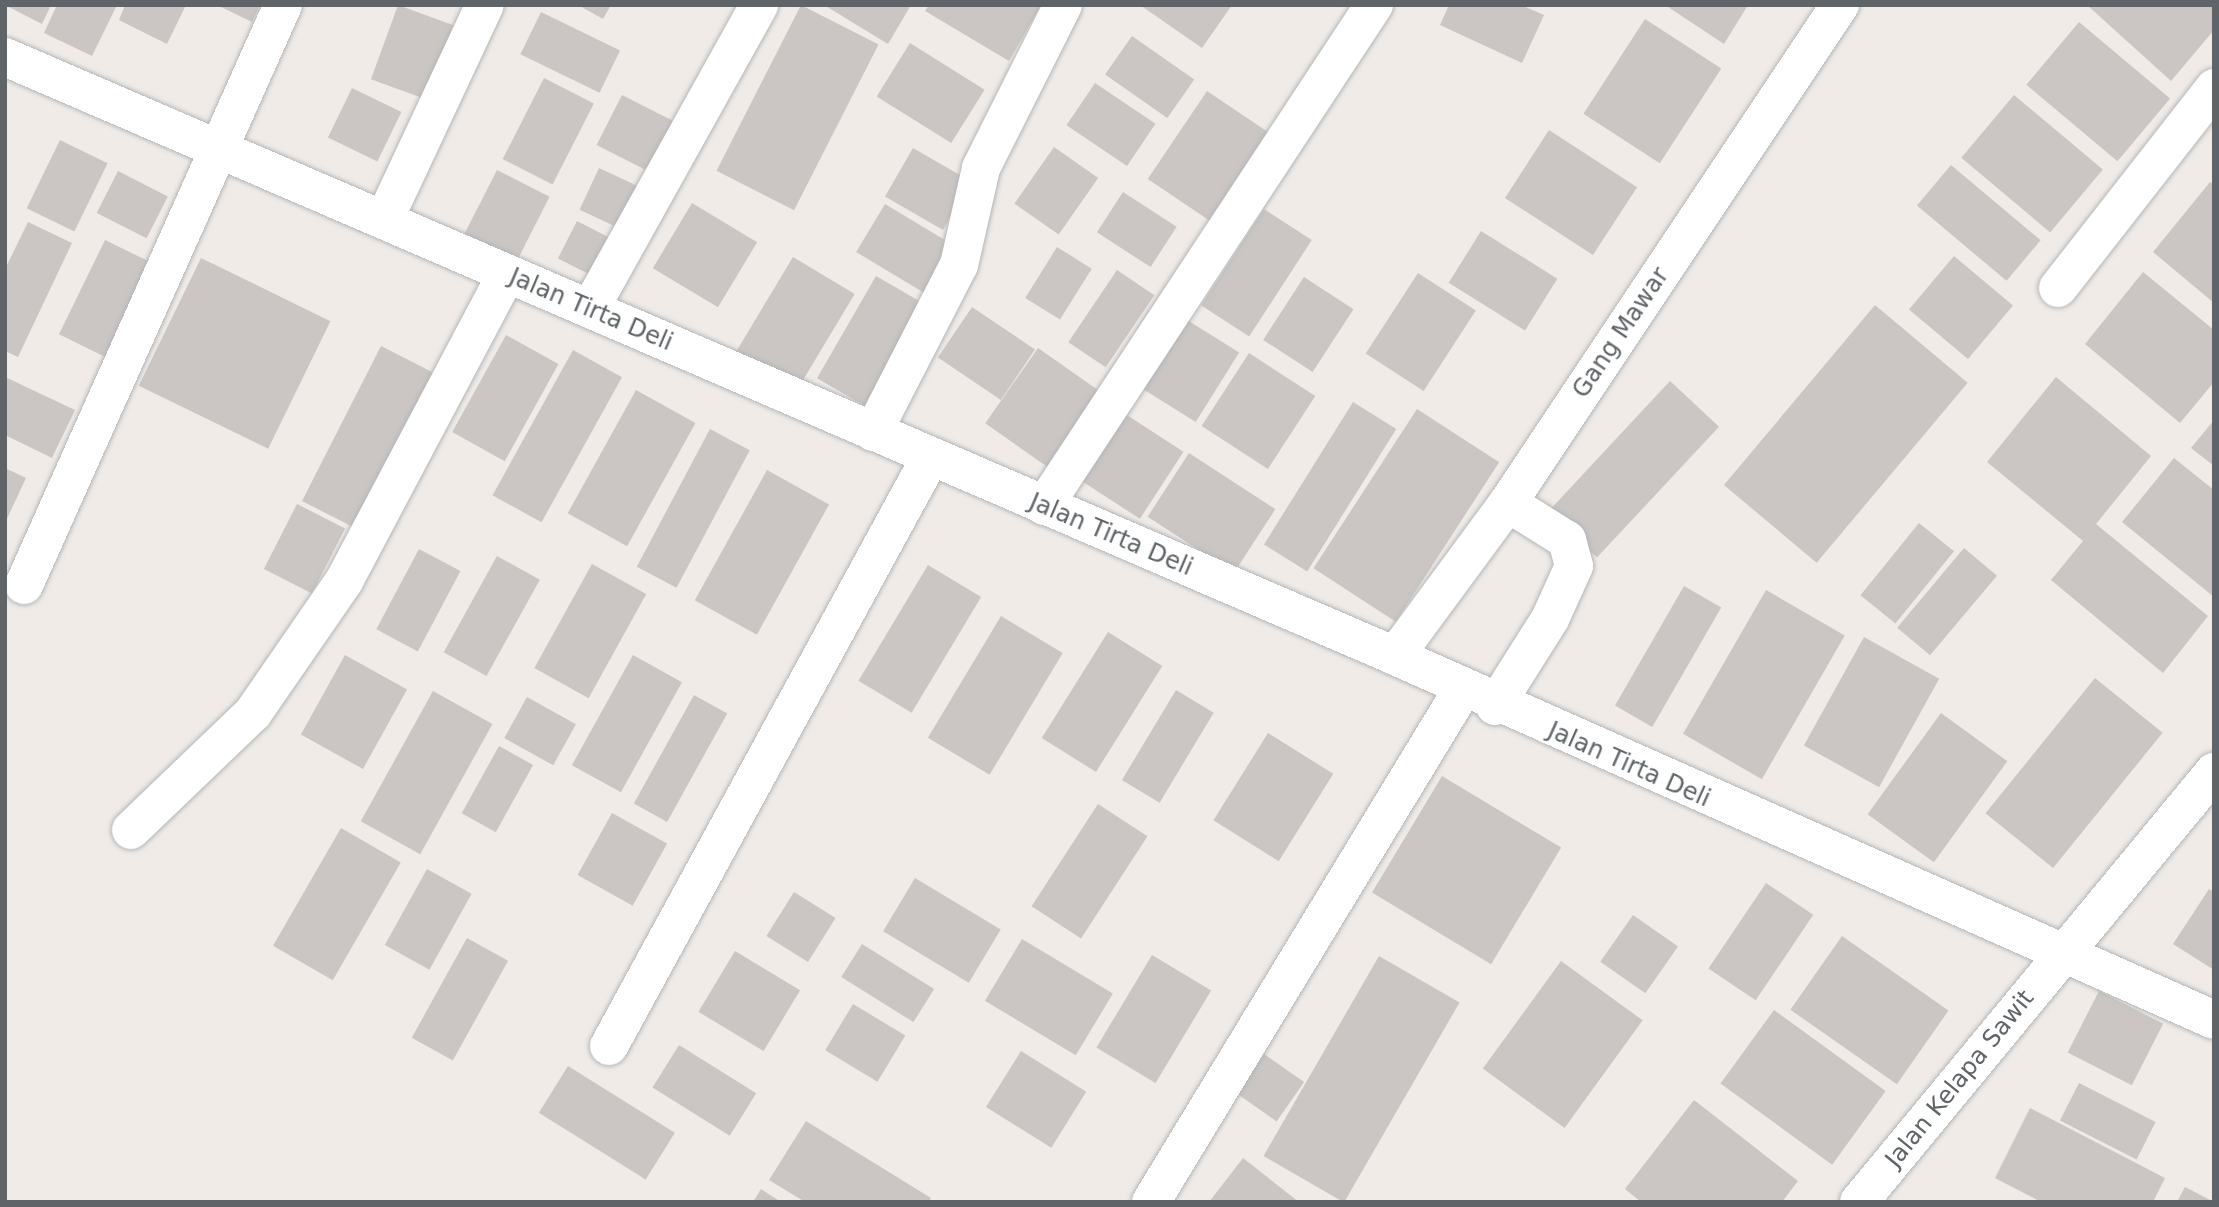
<!DOCTYPE html>
<html>
<head>
<meta charset="utf-8">
<style>
	body { margin:0 }
	#map { position:relative; width:2219px; height:1207px; overflow:hidden; background:#f0ebe7; font-family:"DejaVu Sans",sans-serif }
	div>[style] { position:absolute }
	[style*='--x'] { left:calc(var(--x)*1px); top:calc(var(--y)*1px); width:calc(var(--w)*1px); rotate:calc(var(--a)*1deg) }
	.building>* { inset:0; background:#cbc6c3; transform-origin:0 0 }
	.roads { filter:drop-shadow(0 0 2px #b2b6b9) drop-shadow(0 0 2px #b2b6b9) }
	.minor>* { height:38px; margin:-19px; padding:0 19px; transform-origin:19px; border-radius:19px; background:#fff }
	.tertiary>* { height:38px; margin:-19px; padding:0 19px; transform-origin:19px; border-radius:19px; background:#fff }
	span { translate:-50% -50%; white-space:nowrap; text-align:center; line-height:1.15; -webkit-text-stroke:5px #fff; paint-order:stroke }
	.street-label { font-size:24px; color:#5e6467 }
	.frame { position:absolute; inset:0; border:7px solid #5e6467; pointer-events:none }
</style>
</head>
<body>
<div id="map">
	<div class="building">
		<i style="clip-path:polygon(5px 5px,51px 5px,42px 24px)"></i>
		<i style="clip-path:polygon(57px 5px,117px 5px,92px 56px,44px 33px)"></i>
		<i style="clip-path:polygon(125px 5px,186px 5px,167px 44px,119px 20px)"></i>
		<i style="clip-path:polygon(217px 5px,260px 5px,252px 22px)"></i>
		<i style="left:398px;top:5px;width:59px;height:79px;rotate:20deg"></i>
		<i style="clip-path:polygon(578px 5px,611px 5px,603px 19px)"></i>
		<i style="left:801px;top:5px;width:87px;height:186px;rotate:27deg"></i>
		<i style="clip-path:polygon(824px 5px,911px 5px,888px 44px)"></i>
		<i style="clip-path:polygon(929px 5px,1041px 5px,1009px 61px,925px 11px)"></i>
		<i style="clip-path:polygon(1140px 5px,1232px 5px,1202px 48px)"></i>
		<i style="clip-path:polygon(1449px 5px,1521px 5px,1544px 15px,1522px 63px,1440px 25px)"></i>
		<i style="clip-path:polygon(1665px 5px,1748px 5px,1724px 44px)"></i>
		<i style="clip-path:polygon(2087px 5px,2214px 5px,2214px 30px,2171px 81px)"></i>
		<i style="left:541px;top:12px;width:88px;height:47px;rotate:26deg"></i>
		<i style="left:1645px;top:19px;width:91px;height:113px;rotate:33deg"></i>
		<i style="left:2079px;top:22px;width:119px;height:82px;rotate:40deg"></i>
		<i style="left:1132px;top:36px;width:76px;height:47px;rotate:35deg"></i>
		<i style="left:910px;top:43px;width:88px;height:63px;rotate:32deg"></i>
		<i style="left:544px;top:78px;width:56px;height:91px;rotate:27deg"></i>
		<i style="left:1095px;top:83px;width:73px;height:51px;rotate:34deg"></i>
		<i style="left:352px;top:88px;width:55px;height:55px;rotate:26deg"></i>
		<i style="left:1207px;top:91px;width:82px;height:106px;rotate:34deg"></i>
		<i style="left:622px;top:95px;width:63px;height:56px;rotate:27deg"></i>
		<i style="left:2014px;top:95px;width:116px;height:82px;rotate:40deg"></i>
		<i style="left:1549px;top:130px;width:105px;height:81px;rotate:33deg"></i>
		<i style="left:60px;top:140px;width:53px;height:76px;rotate:26deg"></i>
		<i style="left:1054px;top:147px;width:54px;height:69px;rotate:35deg"></i>
		<i style="left:913px;top:148px;width:67px;height:56px;rotate:30deg"></i>
		<i style="left:1951px;top:165px;width:117px;height:53px;rotate:40deg"></i>
		<i style="left:599px;top:168px;width:42px;height:46px;rotate:25deg"></i>
		<i style="left:497px;top:170px;width:59px;height:75px;rotate:27deg"></i>
		<i style="left:118px;top:171px;width:56px;height:47px;rotate:27deg"></i>
		<i style="clip-path:polygon(2210px 182px,2214px 185px,2214px 303px,2153px 252px)"></i>
		<i style="left:1123px;top:192px;width:64px;height:48px;rotate:33deg"></i>
		<i style="left:692px;top:203px;width:76px;height:76px;rotate:31deg"></i>
		<i style="left:885px;top:204px;width:80px;height:56px;rotate:31deg"></i>
		<i style="left:1264px;top:209px;width:57px;height:115px;rotate:33deg"></i>
		<i style="left:577px;top:221px;width:46px;height:42px;rotate:27deg"></i>
		<i style="clip-path:polygon(28px 222px,72px 243px,18px 357px,5px 351px,5px 269px)"></i>
		<i style="left:1481px;top:231px;width:90px;height:61px;rotate:32deg"></i>
		<i style="left:105px;top:240px;width:55px;height:105px;rotate:26deg"></i>
		<i style="left:1057px;top:247px;width:41px;height:60px;rotate:32deg"></i>
		<i style="left:1954px;top:256px;width:77px;height:70px;rotate:40deg"></i>
		<i style="left:793px;top:257px;width:72px;height:114px;rotate:31deg"></i>
		<i style="left:201px;top:258px;width:144px;height:142px;rotate:26deg"></i>
		<i style="left:1117px;top:270px;width:45px;height:87px;rotate:34deg"></i>
		<i style="clip-path:polygon(2143px 272px,2214px 330px,2214px 382px,2180px 423px,2085px 344px)"></i>
		<i style="left:1418px;top:273px;width:69px;height:96px;rotate:33deg"></i>
		<i style="left:876px;top:276px;width:61px;height:118px;rotate:30deg"></i>
		<i style="left:1304px;top:277px;width:59px;height:75px;rotate:33deg"></i>
		<i style="left:1875px;top:305px;width:121px;height:235px;rotate:40deg"></i>
		<i style="left:972px;top:307px;width:76px;height:61px;rotate:34deg"></i>
		<i style="left:1184px;top:318px;width:65px;height:82px;rotate:32deg"></i>
		<i style="left:506px;top:335px;width:60px;height:111px;rotate:29deg"></i>
		<i style="left:381px;top:346px;width:60px;height:174px;rotate:27deg"></i>
		<i style="left:1038px;top:348px;width:77px;height:92px;rotate:35deg"></i>
		<i style="left:573px;top:350px;width:56px;height:166px;rotate:29deg"></i>
		<i style="left:1249px;top:353px;width:79px;height:87px;rotate:33deg"></i>
		<i style="clip-path:polygon(5px 377px,75px 410px,52px 458px,5px 435px)"></i>
		<i style="clip-path:polygon(2056px 377px,2151px 456px,2096px 524px,2208px 616px,2163px 673px,2051px 580px,2083px 541px,1987px 462px)"></i>
		<i style="left:1670px;top:381px;width:67px;height:179px;rotate:43deg"></i>
		<i style="left:636px;top:390px;width:68px;height:141px;rotate:29deg"></i>
		<i style="left:1353px;top:402px;width:51px;height:168px;rotate:32deg"></i>
		<i style="left:1113px;top:406px;width:84px;height:80px;rotate:33deg"></i>
		<i style="left:1417px;top:409px;width:98px;height:190px;rotate:33deg"></i>
		<i style="clip-path:polygon(2214px 420px,2214px 466px,2191px 448px)"></i>
		<i style="left:710px;top:429px;width:45px;height:156px;rotate:28deg"></i>
		<i style="left:1189px;top:453px;width:103px;height:76px;rotate:33deg"></i>
		<i style="clip-path:polygon(2174px 458px,2214px 490px,2214px 597px,2122px 522px)"></i>
		<i style="clip-path:polygon(5px 468px,26px 478px,5px 523px)"></i>
		<i style="left:767px;top:470px;width:71px;height:149px;rotate:29deg"></i>
		<i style="left:297px;top:504px;width:54px;height:73px;rotate:27deg"></i>
		<i style="left:1919px;top:523px;width:45px;height:93px;rotate:39deg"></i>
		<i style="left:1964px;top:548px;width:43px;height:104px;rotate:40deg"></i>
		<i style="left:419px;top:549px;width:47px;height:91px;rotate:28deg"></i>
		<i style="left:497px;top:556px;width:49px;height:110px;rotate:29deg"></i>
		<i style="left:592px;top:564px;width:62px;height:119px;rotate:29deg"></i>
		<i style="left:928px;top:565px;width:62px;height:135px;rotate:31deg"></i>
		<i style="left:1684px;top:586px;width:43px;height:138px;rotate:30deg"></i>
		<i style="left:1766px;top:590px;width:91px;height:166px;rotate:30deg"></i>
		<i style="left:1001px;top:616px;width:72px;height:142px;rotate:31deg"></i>
		<i style="left:1108px;top:632px;width:64px;height:125px;rotate:32deg"></i>
		<i style="left:1864px;top:637px;width:86px;height:124px;rotate:29deg"></i>
		<i style="left:345px;top:655px;width:71px;height:91px;rotate:29deg"></i>
		<i style="left:633px;top:655px;width:56px;height:126px;rotate:29deg"></i>
		<i style="left:2095px;top:678px;width:87px;height:174px;rotate:39deg"></i>
		<i style="left:1176px;top:690px;width:44px;height:105px;rotate:31deg"></i>
		<i style="left:433px;top:691px;width:68px;height:149px;rotate:29deg"></i>
		<i style="left:694px;top:695px;width:38px;height:124px;rotate:29deg"></i>
		<i style="left:527px;top:697px;width:56px;height:47px;rotate:29deg"></i>
		<i style="left:1941px;top:713px;width:82px;height:125px;rotate:36deg"></i>
		<i style="left:1268px;top:733px;width:77px;height:103px;rotate:32deg"></i>
		<i style="left:499px;top:746px;width:39px;height:77px;rotate:29deg"></i>
		<i style="left:1442px;top:776px;width:139px;height:136px;rotate:31deg"></i>
		<i style="left:1098px;top:804px;width:59px;height:122px;rotate:33deg"></i>
		<i style="left:612px;top:813px;width:63px;height:71px;rotate:29deg"></i>
		<i style="left:341px;top:828px;width:69px;height:136px;rotate:30deg"></i>
		<i style="left:427px;top:869px;width:51px;height:87px;rotate:29deg"></i>
		<i style="left:915px;top:878px;width:100px;height:62px;rotate:31deg"></i>
		<i style="left:1766px;top:883px;width:57px;height:103px;rotate:34deg"></i>
		<i style="clip-path:polygon(2209px 889px,2214px 892px,2214px 970px,2173px 944px)"></i>
		<i style="left:794px;top:892px;width:49px;height:52px;rotate:32deg"></i>
		<i style="left:1633px;top:915px;width:55px;height:57px;rotate:35deg"></i>
		<i style="left:1842px;top:936px;width:130px;height:90px;rotate:35deg"></i>
		<i style="left:467px;top:938px;width:47px;height:114px;rotate:29deg"></i>
		<i style="left:1022px;top:939px;width:106px;height:72px;rotate:31deg"></i>
		<i style="left:862px;top:944px;width:85px;height:39px;rotate:32deg"></i>
		<i style="left:735px;top:951px;width:76px;height:71px;rotate:31deg"></i>
		<i style="left:1152px;top:955px;width:69px;height:108px;rotate:31deg"></i>
		<i style="left:1379px;top:956px;width:93px;height:231px;rotate:30deg"></i>
		<i style="left:1561px;top:961px;width:101px;height:133px;rotate:36deg"></i>
		<i style="left:2099px;top:991px;width:72px;height:69px;rotate:27deg"></i>
		<i style="left:853px;top:1004px;width:61px;height:54px;rotate:31deg"></i>
		<i style="left:1774px;top:1010px;width:138px;height:91px;rotate:36deg"></i>
		<i style="left:679px;top:1045px;width:91px;height:50px;rotate:32deg"></i>
		<i style="left:1021px;top:1051px;width:77px;height:66px;rotate:32deg"></i>
		<i style="left:1264px;top:1054px;width:49px;height:48px;rotate:35deg"></i>
		<i style="left:568px;top:1066px;width:126px;height:55px;rotate:32deg"></i>
		<i style="left:2079px;top:1083px;width:86px;height:42px;rotate:27deg"></i>
		<i style="clip-path:polygon(1694px 1100px,1798px 1181px,1782px 1202px,1641px 1202px,1625px 1189px)"></i>
		<i style="clip-path:polygon(2030px 1108px,2165px 1178px,2153px 1202px,2041px 1202px,1995px 1178px)"></i>
		<i style="clip-path:polygon(806px 1121px,931px 1198px,929px 1202px,805px 1202px,769px 1180px)"></i>
		<i style="clip-path:polygon(1243px 1158px,1299px 1202px,1209px 1202px)"></i>
		<i style="clip-path:polygon(2185px 1187px,2214px 1202px,2177px 1202px)"></i>
		<i style="clip-path:polygon(761px 1189px,781px 1202px,753px 1202px)"></i>
	</div>
	<div class="roads">
		<div class="minor">
			<i style="--x:385;--y:218;--w:235;--a:-64.9"></i>
			<i style="--x:2058;--y:288;--w:254;--a:-52"></i>
			<i style="--x:590;--y:309;--w:348;--a:-60.9"></i>
			<i style="--x:873;--y:432;--w:188;--a:-62.8"></i>
			<i style="--x:959;--y:265;--w:99;--a:-77.2"></i>
			<i style="--x:981;--y:168;--w:182;--a:-63.3"></i>
			<i style="--x:1044;--y:506;--w:600;--a:-56.63"></i>
			<i style="--x:24;--y:585;--w:635;--a:-65.94"></i>
			<i style="--x:1395;--y:656;--w:190;--a:-53.6"></i>
			<i style="--x:1508;--y:503;--w:599;--a:-56.31"></i>
			<i style="--x:1495;--y:706;--w:103;--a:-57.7"></i>
			<i style="--x:1550;--y:619;--w:58;--a:-65.6"></i>
			<i style="--x:1574;--y:566;--w:27;--a:-105"></i>
			<i style="--x:1567;--y:540;--w:70;--a:-147.9"></i>
			<i style="--x:131;--y:830;--w:169;--a:-43.8"></i>
			<i style="--x:253;--y:713;--w:160;--a:-55.4"></i>
			<i style="--x:344;--y:581;--w:346;--a:-62.1"></i>
			<i style="--x:609;--y:1046;--w:670;--a:-61.37"></i>
			<i style="--x:1151;--y:1202;--w:599;--a:-58.72"></i>
			<i style="--x:1859;--y:1202;--w:558;--a:-50.46"></i>
		</div>
		<div class="tertiary">
			<i style="--x:5;--y:57;--w:1514;--a:23.31"></i>
			<i style="--x:1395;--y:656;--w:896;--a:23.96"></i>
		</div>
	</div>
	<div class="street-label">
		<span style="left:591px;top:310px;rotate:23deg">Jalan Tirta Deli</span>
		<span style="left:1621px;top:333px;rotate:-56deg">Gang Mawar</span>
		<span style="left:1111px;top:535px;rotate:23deg">Jalan Tirta Deli</span>
		<span style="left:1629px;top:765px;rotate:24deg">Jalan Tirta Deli</span>
		<span style="left:1960px;top:1079px;rotate:-51deg">Jalan Kelapa Sawit</span>
	</div>
	<div class="frame"></div>
</div>
</body>
</html>
